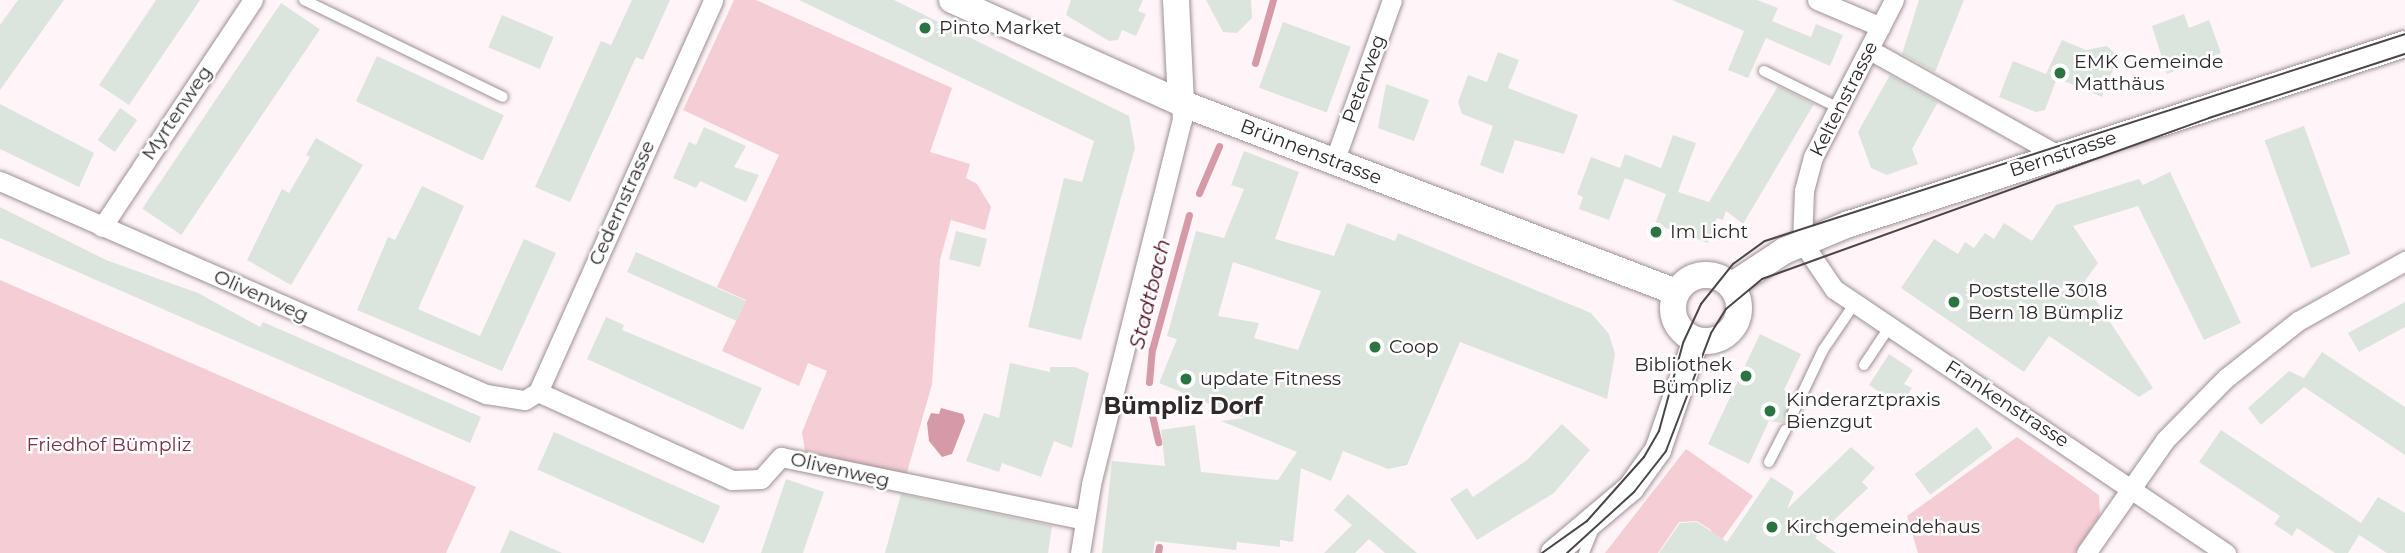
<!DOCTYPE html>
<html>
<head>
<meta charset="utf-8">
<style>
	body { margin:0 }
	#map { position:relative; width:2405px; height:553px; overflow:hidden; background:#fff4f7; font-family:Montserrat,sans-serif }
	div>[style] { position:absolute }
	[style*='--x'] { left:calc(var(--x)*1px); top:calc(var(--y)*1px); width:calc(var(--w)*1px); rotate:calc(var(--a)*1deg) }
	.green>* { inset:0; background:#f4cdd5 }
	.water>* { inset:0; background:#d599a7 }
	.stream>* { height:7px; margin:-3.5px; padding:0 3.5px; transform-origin:3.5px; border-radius:3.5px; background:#d599a7 }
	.building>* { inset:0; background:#dce5dd; transform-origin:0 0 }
	.roads { filter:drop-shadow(0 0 2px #9d9194) drop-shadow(0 0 2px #9d9194) }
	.lane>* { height:10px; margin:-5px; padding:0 5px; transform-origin:5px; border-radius:5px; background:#fff }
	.street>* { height:19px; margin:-9.5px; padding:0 9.5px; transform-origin:9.5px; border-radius:9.5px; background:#fff }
	.secondary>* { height:26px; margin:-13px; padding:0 13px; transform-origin:13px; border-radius:13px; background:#fff }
	.secondary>.ring { margin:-13px; padding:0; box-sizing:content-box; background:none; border:26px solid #fff; border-radius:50% }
	.tram>* { height:2px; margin:-1px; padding:0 1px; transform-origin:1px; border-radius:1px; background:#4c4647 }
	.dots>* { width:19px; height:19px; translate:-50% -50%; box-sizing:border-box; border:4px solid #fff; border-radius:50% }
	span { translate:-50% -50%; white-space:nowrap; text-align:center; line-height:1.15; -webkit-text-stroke:5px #fff; paint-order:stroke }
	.poi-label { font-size:19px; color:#2e292a }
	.left { translate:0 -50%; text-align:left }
	.right { translate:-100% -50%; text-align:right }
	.street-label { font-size:19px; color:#2e292a }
	.park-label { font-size:19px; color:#783046 }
	.water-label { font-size:21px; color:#510a26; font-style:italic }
	.quarter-label { font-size:23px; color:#31282a; font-weight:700 }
</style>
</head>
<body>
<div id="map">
	<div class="green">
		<i style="clip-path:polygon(734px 0,756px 0,952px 88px,930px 152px,970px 164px,966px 178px,977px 184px,991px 207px,985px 230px,951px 220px,940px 260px,932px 384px,906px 476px,805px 451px,802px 432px,827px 371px,808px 363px,799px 386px,722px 351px,746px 300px,717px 287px,779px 155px,683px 110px)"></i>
		<i style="clip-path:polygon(0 280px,476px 487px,446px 553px,0 553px)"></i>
		<i style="clip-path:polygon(2017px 437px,2099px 495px,2100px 515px,2075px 553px,1918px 553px,1907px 516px)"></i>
		<i style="clip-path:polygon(1686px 449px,1753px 496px,1716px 548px,1711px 530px,1697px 521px,1679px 522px,1658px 553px,1605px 553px)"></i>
	</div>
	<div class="water">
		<i style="clip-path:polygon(941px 408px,963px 414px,965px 421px,952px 454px,942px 457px,929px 441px,927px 423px,931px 413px,939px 414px)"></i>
	</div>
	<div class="stream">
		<i style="--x:1255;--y:63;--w:66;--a:-74.1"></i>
		<i style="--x:1199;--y:193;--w:51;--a:-66.9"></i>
		<i style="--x:1149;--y:382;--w:32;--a:-85"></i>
		<i style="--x:1152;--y:350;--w:140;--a:-74.7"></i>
		<i style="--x:1152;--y:415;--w:28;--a:77"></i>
		<i style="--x:1158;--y:553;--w:6;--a:-81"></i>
	</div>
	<div class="building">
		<i style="clip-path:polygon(18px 0,64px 0,0 90px,0 25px)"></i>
		<i style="clip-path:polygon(156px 0,200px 0,129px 105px,99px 85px)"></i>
		<i style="clip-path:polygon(632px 0,670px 0,643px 60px,636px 57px,570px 202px,535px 187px,601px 41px,611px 45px)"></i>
		<i style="clip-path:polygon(799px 0,894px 0,1129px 116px,1135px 148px,1081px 340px,1028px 327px,1064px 178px,1082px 182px,1094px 141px)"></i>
		<i style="clip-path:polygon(1071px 0,1143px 0,1138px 11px,1146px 14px,1136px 36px,1122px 30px,1118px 40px,1109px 41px,1066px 15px)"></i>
		<i style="clip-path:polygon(1206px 0,1251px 0,1252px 18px,1237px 33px,1223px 32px)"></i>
		<i style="clip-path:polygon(1672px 0,1757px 0,1778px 8px,1772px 21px,1811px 37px,1816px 24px,1843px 35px,1830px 66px,1766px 38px,1748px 78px,1728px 70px,1744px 31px)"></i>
		<i style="clip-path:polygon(1919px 0,1964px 0,1935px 72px,1902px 54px)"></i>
		<i style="left:281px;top:3px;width:47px;height:248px;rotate:34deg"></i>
		<i style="clip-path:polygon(2184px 14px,2189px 28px,2209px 20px,2221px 53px,2167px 74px,2152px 26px)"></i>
		<i style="left:502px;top:15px;width:56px;height:35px;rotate:23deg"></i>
		<i style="left:1283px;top:22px;width:72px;height:70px;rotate:20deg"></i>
		<i style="clip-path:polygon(2062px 40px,2086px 50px,2107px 46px,2118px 57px,2102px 97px,2057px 78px,2045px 110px,2036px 112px,1999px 97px,2013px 61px,2046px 74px)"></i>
		<i style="clip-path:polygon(1498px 52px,1519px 60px,1508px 88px,1578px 115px,1564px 154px,1515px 140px,1503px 174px,1480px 165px,1493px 126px,1462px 114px,1458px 102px,1468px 75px,1487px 82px)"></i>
		<i style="left:377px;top:56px;width:140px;height:50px;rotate:25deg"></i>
		<i style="clip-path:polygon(1890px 75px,1938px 102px,1912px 149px,1918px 164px,1887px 175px,1871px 168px,1858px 132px)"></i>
		<i style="clip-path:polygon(1386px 84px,1429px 100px,1414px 141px,1378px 128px)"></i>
		<i style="clip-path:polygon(1778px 86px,1814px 104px,1743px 224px,1726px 211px,1723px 220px,1717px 218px,1708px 243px,1655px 224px,1666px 194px,1625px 178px,1609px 220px,1579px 209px,1583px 197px,1577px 194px,1591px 157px,1620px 168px,1625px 154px,1661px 168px,1673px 135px,1696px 143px,1678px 192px,1709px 202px)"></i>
		<i style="clip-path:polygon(0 104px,94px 153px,79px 187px,0 149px)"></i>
		<i style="left:120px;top:108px;width:21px;height:39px;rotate:35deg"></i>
		<i style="left:2304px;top:126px;width:136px;height:42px;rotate:70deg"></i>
		<i style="clip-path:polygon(704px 127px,746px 146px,734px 167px,759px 175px,746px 202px,700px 181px,696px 188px,673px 178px,689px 142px,696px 145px)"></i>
		<i style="clip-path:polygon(316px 138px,363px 165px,291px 285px,247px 260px,282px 189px,289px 193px,310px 157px,306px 155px)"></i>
		<i style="clip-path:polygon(evenodd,1244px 151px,1299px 172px,1275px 239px,1334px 256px,1347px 223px,1395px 241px,1398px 233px,1591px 313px,1609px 334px,1615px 354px,1607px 399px,1460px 342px,1407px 465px,1388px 469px,1343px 451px,1331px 481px,1301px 468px,1293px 542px,1280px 540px,1280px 547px,1237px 542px,1236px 550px,1155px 541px,1153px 553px,1102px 553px,1112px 461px,1165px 466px,1161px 430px,1195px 425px,1201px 472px,1278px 480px,1297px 452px,1221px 421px,1244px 418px,1159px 383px,1177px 339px,1167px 336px,1196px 231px,1224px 238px,1244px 189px,1231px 185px,1244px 151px,1233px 262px,1321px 291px,1298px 350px,1254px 338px,1259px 323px,1218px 316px,1233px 262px)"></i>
		<i style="clip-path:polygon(2170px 172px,2241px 323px,2204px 340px,2138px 206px,2073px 226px,2098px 263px,2084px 282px,2153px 388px,2139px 397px,2049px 336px,2024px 372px,1901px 288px,1934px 239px,1958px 254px,1965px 242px,1974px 248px,1985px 233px,1994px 239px,2004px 223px,2032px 241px,2056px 205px,2139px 179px,2143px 185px)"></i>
		<i style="clip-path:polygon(422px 186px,464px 206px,418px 309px,480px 336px,524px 239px,556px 253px,502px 371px,357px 310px,388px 237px,395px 240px)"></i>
		<i style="clip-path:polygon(0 207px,106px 260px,198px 293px,260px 327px,263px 322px,481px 417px,470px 443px,0 238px)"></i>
		<i style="left:956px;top:231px;width:32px;height:29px;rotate:14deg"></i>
		<i style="left:636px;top:252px;width:120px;height:22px;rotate:24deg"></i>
		<i style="clip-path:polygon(2405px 302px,2405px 327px,2359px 352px,2348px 333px)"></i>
		<i style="clip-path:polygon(606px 317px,624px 325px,622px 330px,762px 388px,743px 430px,587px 359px)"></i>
		<i style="clip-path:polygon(1760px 334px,1801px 354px,1784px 390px,1794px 394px,1786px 420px,1797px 421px,1808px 401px,1792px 433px,1789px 424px,1769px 421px,1749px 464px,1708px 444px)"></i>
		<i style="clip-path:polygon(2322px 352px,2405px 407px,2405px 455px,2304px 387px,2261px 425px,2248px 408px,2289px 371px,2304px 378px)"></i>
		<i style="clip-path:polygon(1889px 354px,1913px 370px,1904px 384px,1912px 388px,1900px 406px,1869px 385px)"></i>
		<i style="clip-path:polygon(1010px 363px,1050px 372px,1050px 367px,1075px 367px,1089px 373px,1072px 448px,1054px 441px,1041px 477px,1002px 463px,999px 472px,966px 461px,984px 413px,999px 418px)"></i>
		<i style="clip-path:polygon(1562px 424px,1590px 450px,1554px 493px,1477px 540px,1450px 499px,1467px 488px,1473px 497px,1527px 460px)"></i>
		<i style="left:1977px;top:427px;width:26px;height:78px;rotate:53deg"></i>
		<i style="clip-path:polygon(2221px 430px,2361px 523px,2378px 497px,2405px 513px,2405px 553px,2387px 553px,2359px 535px,2348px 553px,2335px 553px,2297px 528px,2292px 536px,2274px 524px,2280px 516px,2199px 462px)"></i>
		<i style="left:554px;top:432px;width:182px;height:41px;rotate:24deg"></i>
		<i style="clip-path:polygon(1851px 447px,1875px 468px,1862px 482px,1868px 488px,1815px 538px,1836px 553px,1659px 553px,1680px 523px,1697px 522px,1727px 542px,1771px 477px,1794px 492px,1787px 509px)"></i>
		<i style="clip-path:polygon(786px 479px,824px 492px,807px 541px,803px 553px,761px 553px)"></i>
		<i style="clip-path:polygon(901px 494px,1052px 526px,1048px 553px,885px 553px)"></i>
		<i style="clip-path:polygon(1348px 494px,1417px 553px,1385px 553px,1369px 539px,1355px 553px,1324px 553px,1352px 525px,1334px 510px)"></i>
		<i style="clip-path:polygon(510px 530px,562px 553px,500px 553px)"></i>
	</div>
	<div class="roads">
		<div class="lane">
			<i style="--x:304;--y:0;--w:221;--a:26"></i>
			<i style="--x:1764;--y:71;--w:84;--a:26.3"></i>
			<i style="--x:1864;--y:365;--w:47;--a:-56.3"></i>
			<i style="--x:1792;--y:415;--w:72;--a:-64.5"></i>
			<i style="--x:1823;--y:350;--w:57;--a:-55.8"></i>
			<i style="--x:1769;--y:462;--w:36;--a:-63"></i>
			<i style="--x:1584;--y:553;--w:24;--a:-68"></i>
		</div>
		<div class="street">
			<i style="--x:1817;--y:0;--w:69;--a:22.9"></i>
			<i style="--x:1894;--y:0;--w:177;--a:117.3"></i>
			<i style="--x:1813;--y:157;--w:34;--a:105"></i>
			<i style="--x:1804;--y:190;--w:52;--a:92.2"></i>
			<i style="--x:1802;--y:242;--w:57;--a:55.8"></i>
			<i style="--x:1834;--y:289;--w:473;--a:34"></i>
			<i style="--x:1870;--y:50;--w:215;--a:29.2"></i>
			<i style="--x:1335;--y:159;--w:169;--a:-70.3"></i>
			<i style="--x:0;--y:181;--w:531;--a:23.67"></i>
			<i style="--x:486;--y:394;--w:39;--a:9"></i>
			<i style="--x:525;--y:400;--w:15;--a:-32"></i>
			<i style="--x:538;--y:392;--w:429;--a:-65.9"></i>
			<i style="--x:102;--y:227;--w:273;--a:-56.4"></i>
			<i style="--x:538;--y:392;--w:213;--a:24.4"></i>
			<i style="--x:732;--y:480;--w:29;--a:-2"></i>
			<i style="--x:761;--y:479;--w:30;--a:-48"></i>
			<i style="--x:781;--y:457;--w:309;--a:11.7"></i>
			<i style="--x:1080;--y:553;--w:70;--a:-80.9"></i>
			<i style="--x:1091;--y:484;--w:375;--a:-76"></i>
			<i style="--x:1182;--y:120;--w:17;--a:-93"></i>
			<i style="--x:2086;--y:553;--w:138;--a:-55"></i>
			<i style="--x:2165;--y:440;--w:87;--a:-45.5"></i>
			<i style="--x:2226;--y:378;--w:92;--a:-38.4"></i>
			<i style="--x:2298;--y:321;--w:123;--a:-29.3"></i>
		</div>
		<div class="secondary">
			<i style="--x:952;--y:0;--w:251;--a:24.2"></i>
			<i style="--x:1181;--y:103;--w:530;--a:20.9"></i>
			<i style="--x:1176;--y:0;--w:103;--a:87.2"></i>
			<i class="ring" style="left:1673px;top:275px;width:40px;height:40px"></i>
			<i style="--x:1731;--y:286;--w:64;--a:-33.4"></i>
			<i style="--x:1784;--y:251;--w:70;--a:-22.6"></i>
			<i style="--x:1849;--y:224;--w:584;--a:-17.94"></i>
			<i style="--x:1554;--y:553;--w:101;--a:-40.2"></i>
			<i style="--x:1631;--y:488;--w:47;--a:-54.6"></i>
			<i style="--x:1658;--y:450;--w:116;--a:-70.9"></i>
		</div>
	</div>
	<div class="tram">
		<i style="--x:1542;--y:553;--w:55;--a:-35.4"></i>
		<i style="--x:1587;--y:521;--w:86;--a:-48.3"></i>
		<i style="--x:1644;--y:457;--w:30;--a:-60"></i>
		<i style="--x:1659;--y:431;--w:91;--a:-74.7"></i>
		<i style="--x:1683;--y:343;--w:43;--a:-65.2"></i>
		<i style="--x:1701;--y:304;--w:51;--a:-51.3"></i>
		<i style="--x:1733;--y:264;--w:39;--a:-36"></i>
		<i style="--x:1765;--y:241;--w:673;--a:-17.92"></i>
		<i style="--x:1567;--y:553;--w:91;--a:-42.3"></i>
		<i style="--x:1634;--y:492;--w:52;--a:-52"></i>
		<i style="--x:1666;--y:451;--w:126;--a:-69.1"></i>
		<i style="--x:1711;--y:333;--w:28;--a:-58"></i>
		<i style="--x:1726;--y:309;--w:47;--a:-39.8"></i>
		<i style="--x:1762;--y:279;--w:475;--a:-19.8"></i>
		<i style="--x:2209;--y:118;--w:206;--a:-18.1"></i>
	</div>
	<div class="dots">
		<i style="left:925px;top:28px;background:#2b7441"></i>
		<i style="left:2060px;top:73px;background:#2b7441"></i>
		<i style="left:1656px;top:232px;background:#2b7441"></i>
		<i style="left:1954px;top:302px;background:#2b7441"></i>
		<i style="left:1375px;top:347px;background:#2b7441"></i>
		<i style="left:1746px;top:376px;background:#2b7441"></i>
		<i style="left:1186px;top:379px;background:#2b7441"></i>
		<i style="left:1770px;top:411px;background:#2b7441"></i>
		<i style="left:1772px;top:527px;background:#2b7441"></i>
	</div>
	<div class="poi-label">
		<span class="left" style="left:939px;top:28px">Pinto Market</span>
		<span class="left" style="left:2074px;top:73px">EMK Gemeinde<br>Matthäus</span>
		<span class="left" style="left:1670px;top:232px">Im Licht</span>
		<span class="left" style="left:1968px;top:302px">Poststelle 3018<br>Bern 18 Bümpliz</span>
		<span class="left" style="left:1389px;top:347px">Coop</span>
		<span class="right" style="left:1732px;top:376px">Bibliothek<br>Bümpliz</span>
		<span class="left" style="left:1200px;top:379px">update Fitness</span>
		<span class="left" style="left:1786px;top:411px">Kinderarztpraxis<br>Bienzgut</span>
		<span class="left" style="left:1786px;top:527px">Kirchgemeindehaus</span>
	</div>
	<div class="street-label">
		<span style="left:1364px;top:79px;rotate:-70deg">Peterweg</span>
		<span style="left:1844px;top:99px;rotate:-63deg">Keltenstrasse</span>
		<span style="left:177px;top:113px;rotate:-56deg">Myrtenweg</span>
		<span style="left:1311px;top:152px;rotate:21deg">Brünnenstrasse</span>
		<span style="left:2063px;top:154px;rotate:-18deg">Bernstrasse</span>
		<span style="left:622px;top:203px;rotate:-66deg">Cedernstrasse</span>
		<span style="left:261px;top:296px;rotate:24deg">Olivenweg</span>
		<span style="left:2007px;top:404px;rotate:33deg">Frankenstrasse</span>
		<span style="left:840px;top:470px;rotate:13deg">Olivenweg</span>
	</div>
	<div class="park-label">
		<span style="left:109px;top:445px">Friedhof Bümpliz</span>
	</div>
	<div class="water-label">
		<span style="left:1150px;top:294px;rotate:-76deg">Stadtbach</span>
	</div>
	<div class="quarter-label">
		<span style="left:1183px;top:406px">Bümpliz Dorf</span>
	</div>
</div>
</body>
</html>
